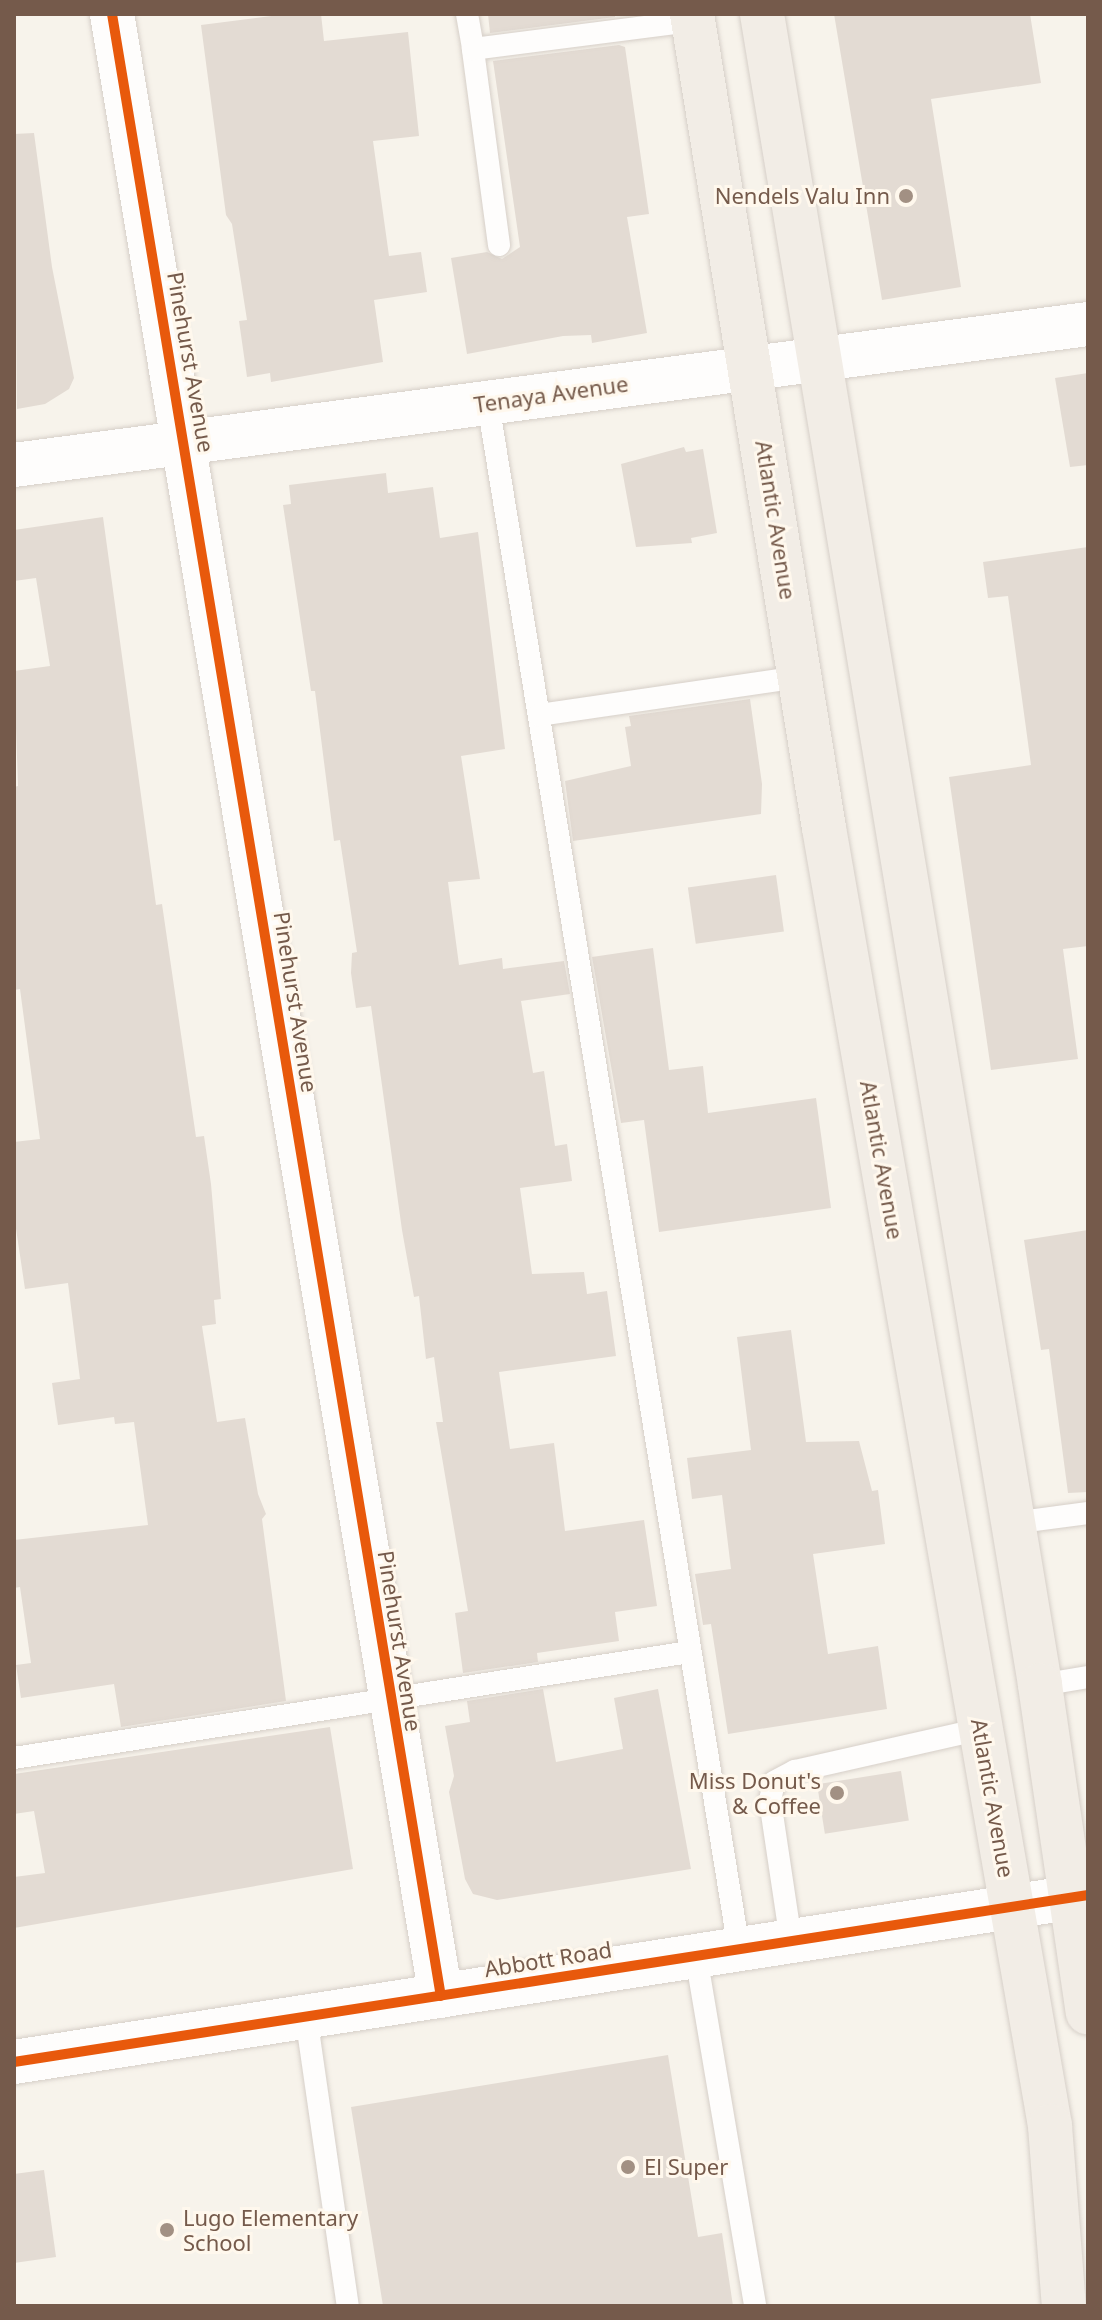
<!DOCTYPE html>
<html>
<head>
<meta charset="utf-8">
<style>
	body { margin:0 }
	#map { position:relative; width:1102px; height:2320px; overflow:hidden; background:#f7f3eb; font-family:"Noto Sans",sans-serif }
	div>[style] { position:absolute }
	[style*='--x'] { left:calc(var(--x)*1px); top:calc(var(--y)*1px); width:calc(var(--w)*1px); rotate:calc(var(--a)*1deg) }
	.building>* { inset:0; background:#e3dbd3; transform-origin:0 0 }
	.roads { filter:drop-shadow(0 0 2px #d6cfc8) drop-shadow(0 0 2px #d6cfc8) }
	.lane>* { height:22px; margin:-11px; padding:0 11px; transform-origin:11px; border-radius:11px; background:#fefdfc }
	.street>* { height:44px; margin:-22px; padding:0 22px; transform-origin:22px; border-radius:22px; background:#fefdfc }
	.secondary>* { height:44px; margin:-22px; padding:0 22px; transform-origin:22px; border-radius:22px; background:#fefdfc }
	.primary>* { height:44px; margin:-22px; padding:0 22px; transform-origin:22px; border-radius:22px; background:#f2ede6 }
	.cycleway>* { height:10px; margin:-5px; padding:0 5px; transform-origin:5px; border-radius:5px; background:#e8590c }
	.dots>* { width:22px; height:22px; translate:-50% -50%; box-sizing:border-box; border:4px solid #fff8ed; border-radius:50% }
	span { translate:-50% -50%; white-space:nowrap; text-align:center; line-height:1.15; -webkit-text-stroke:6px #fff8ed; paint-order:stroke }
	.poi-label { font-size:22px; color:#755a4b }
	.right { translate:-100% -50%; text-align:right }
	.left { translate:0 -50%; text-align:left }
	.street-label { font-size:22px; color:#755a4b }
	.frame { position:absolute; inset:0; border:16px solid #755a4b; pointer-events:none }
</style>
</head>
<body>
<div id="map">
	<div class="building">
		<i style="clip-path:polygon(287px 14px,321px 14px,324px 41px,408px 32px,419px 136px,373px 141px,389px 256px,421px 252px,427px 292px,374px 300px,383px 362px,271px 382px,270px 373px,247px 377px,239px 321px,247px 320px,232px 224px,226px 215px,201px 25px)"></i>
		<i style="clip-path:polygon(488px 14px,615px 14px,615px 17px,490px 33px)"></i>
		<i style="clip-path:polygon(834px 14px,1030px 14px,1041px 83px,931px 99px,961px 287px,882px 300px)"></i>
		<i style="clip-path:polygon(619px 45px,625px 47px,649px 214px,627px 217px,647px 333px,592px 343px,591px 335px,563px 336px,467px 354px,451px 258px,487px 252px,502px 259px,520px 247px,493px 61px)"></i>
		<i style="clip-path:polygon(34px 133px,52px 267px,74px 378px,69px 389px,45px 404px,17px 409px,14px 134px)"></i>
		<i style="clip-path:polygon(1088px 373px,1088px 465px,1070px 467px,1055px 378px)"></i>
		<i style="clip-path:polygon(684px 447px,686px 452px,703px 449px,717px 533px,691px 538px,692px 543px,636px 547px,621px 464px)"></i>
		<i style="clip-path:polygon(386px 473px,388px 493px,433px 487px,440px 538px,478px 532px,505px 749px,461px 756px,480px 879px,448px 882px,459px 965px,502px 958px,503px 969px,564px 961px,570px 994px,521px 1001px,533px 1073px,544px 1071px,555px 1146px,567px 1144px,572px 1181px,520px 1188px,532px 1274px,584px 1272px,587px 1294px,607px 1291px,616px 1356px,499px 1372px,510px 1449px,554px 1443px,565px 1531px,644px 1520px,657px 1606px,615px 1612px,619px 1641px,537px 1653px,538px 1662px,463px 1673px,455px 1613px,468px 1611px,436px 1422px,443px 1422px,434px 1357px,426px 1359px,419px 1296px,414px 1297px,402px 1230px,371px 1006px,356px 1008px,351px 973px,352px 953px,357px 952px,340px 840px,334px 841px,315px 691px,311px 691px,283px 505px,291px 504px,289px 485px)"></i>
		<i style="clip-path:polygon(103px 517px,156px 905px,162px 904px,196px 1137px,204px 1136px,211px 1184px,221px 1299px,214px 1300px,216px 1324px,202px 1326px,217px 1422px,245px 1418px,258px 1494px,266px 1514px,262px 1519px,286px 1701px,121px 1727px,114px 1684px,21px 1698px,16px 1665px,31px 1663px,20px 1587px,14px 1588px,14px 1540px,148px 1525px,134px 1422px,115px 1424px,114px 1417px,58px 1425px,52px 1383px,80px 1379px,68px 1283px,25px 1289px,14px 1215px,14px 1142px,40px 1139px,20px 989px,14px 990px,14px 787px,18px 786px,14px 671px,50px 666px,36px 578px,14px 581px,14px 530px)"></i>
		<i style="clip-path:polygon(1088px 547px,1088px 946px,1063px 949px,1078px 1059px,991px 1070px,949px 777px,1031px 765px,1008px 596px,988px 598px,983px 562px)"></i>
		<i style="clip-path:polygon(750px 699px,762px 784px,761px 814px,573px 841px,565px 781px,631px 766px,625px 727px,631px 726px,629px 716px)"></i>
		<i style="left:776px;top:875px;width:57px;height:89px;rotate:82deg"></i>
		<i style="clip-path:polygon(653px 948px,669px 1070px,703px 1066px,708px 1113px,816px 1098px,831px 1208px,659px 1232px,644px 1120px,621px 1123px,592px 957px)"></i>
		<i style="clip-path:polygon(1088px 1230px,1088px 1492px,1068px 1493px,1049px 1349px,1041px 1350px,1024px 1240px)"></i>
		<i style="clip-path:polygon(791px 1330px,806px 1442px,859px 1441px,872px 1491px,878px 1490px,885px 1544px,813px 1554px,828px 1654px,878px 1646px,887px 1709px,728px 1734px,711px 1624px,703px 1625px,695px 1574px,731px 1569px,722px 1495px,692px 1499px,687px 1458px,751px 1450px,737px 1337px)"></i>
		<i style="clip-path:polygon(543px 1689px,556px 1762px,623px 1749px,614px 1698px,658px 1689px,691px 1869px,497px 1900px,473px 1894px,465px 1879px,449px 1792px,454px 1776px,445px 1726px,470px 1722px,467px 1701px)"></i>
		<i style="clip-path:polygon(330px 1727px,353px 1869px,14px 1928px,14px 1877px,45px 1873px,34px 1811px,14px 1814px,14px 1774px)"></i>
		<i style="left:901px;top:1771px;width:50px;height:85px;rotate:81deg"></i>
		<i style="clip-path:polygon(668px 2055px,698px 2237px,722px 2233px,733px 2306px,383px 2306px,351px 2107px)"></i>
		<i style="clip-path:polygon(44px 2170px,56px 2257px,14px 2263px,14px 2174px)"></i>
	</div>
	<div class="roads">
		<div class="lane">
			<i style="--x:467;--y:14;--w:36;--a:80"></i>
			<i style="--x:499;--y:245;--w:198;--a:-97.6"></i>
			<i style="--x:473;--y:49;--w:222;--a:-7.3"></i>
			<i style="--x:488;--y:403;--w:1566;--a:80.78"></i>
			<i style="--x:539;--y:715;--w:265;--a:-8.3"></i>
			<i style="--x:1013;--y:1523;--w:76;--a:-7.6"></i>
			<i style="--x:1040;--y:1685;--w:49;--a:-9.5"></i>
			<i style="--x:14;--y:1758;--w:683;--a:-8.92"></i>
			<i style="--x:791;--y:1941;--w:143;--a:-98.5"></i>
			<i style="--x:770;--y:1800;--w:18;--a:-77"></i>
			<i style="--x:774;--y:1782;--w:24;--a:-28"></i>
			<i style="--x:795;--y:1771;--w:191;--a:-12.7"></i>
			<i style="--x:696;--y:1956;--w:355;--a:80.4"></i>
			<i style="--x:306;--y:2016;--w:293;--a:81.8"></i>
		</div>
		<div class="street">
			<i style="--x:112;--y:14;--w:2009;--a:80.58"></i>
			<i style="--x:14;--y:465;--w:1083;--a:-7.48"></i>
		</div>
		<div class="secondary">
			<i style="--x:14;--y:2062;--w:1087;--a:-8.84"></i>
		</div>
		<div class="primary">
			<i style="--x:692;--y:14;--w:825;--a:80.79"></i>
			<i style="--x:824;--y:828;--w:1318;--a:80.12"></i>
			<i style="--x:1050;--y:2126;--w:181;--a:85.6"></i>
			<i style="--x:762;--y:14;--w:1694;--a:80.55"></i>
			<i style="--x:1040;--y:1685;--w:331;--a:81.7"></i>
		</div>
	</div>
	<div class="cycleway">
		<i style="--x:112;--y:14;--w:2009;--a:80.58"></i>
		<i style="--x:14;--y:2062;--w:1087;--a:-8.84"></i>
	</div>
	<div class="dots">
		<i style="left:906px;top:196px;background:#a29083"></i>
		<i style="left:837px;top:1793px;background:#a29083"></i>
		<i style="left:628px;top:2167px;background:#a29083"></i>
		<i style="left:167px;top:2230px;background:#a29083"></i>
	</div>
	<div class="poi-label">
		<span class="right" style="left:890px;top:196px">Nendels Valu Inn</span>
		<span class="right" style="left:821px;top:1793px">Miss Donut's<br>&amp; Coffee</span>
		<span class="left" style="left:644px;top:2167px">El Super</span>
		<span class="left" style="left:183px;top:2230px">Lugo Elementary<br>School</span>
	</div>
	<div class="street-label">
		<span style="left:191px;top:362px;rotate:80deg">Pinehurst Avenue</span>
		<span style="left:551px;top:394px;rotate:-8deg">Tenaya Avenue</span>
		<span style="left:776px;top:520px;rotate:81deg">Atlantic Avenue</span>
		<span style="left:296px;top:1002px;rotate:81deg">Pinehurst Avenue</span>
		<span style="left:882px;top:1160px;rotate:80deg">Atlantic Avenue</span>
		<span style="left:400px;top:1641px;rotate:81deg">Pinehurst Avenue</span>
		<span style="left:993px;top:1798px;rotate:80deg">Atlantic Avenue</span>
		<span style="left:548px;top:1959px;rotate:-9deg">Abbott Road</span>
	</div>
	<div class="frame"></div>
</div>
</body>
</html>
